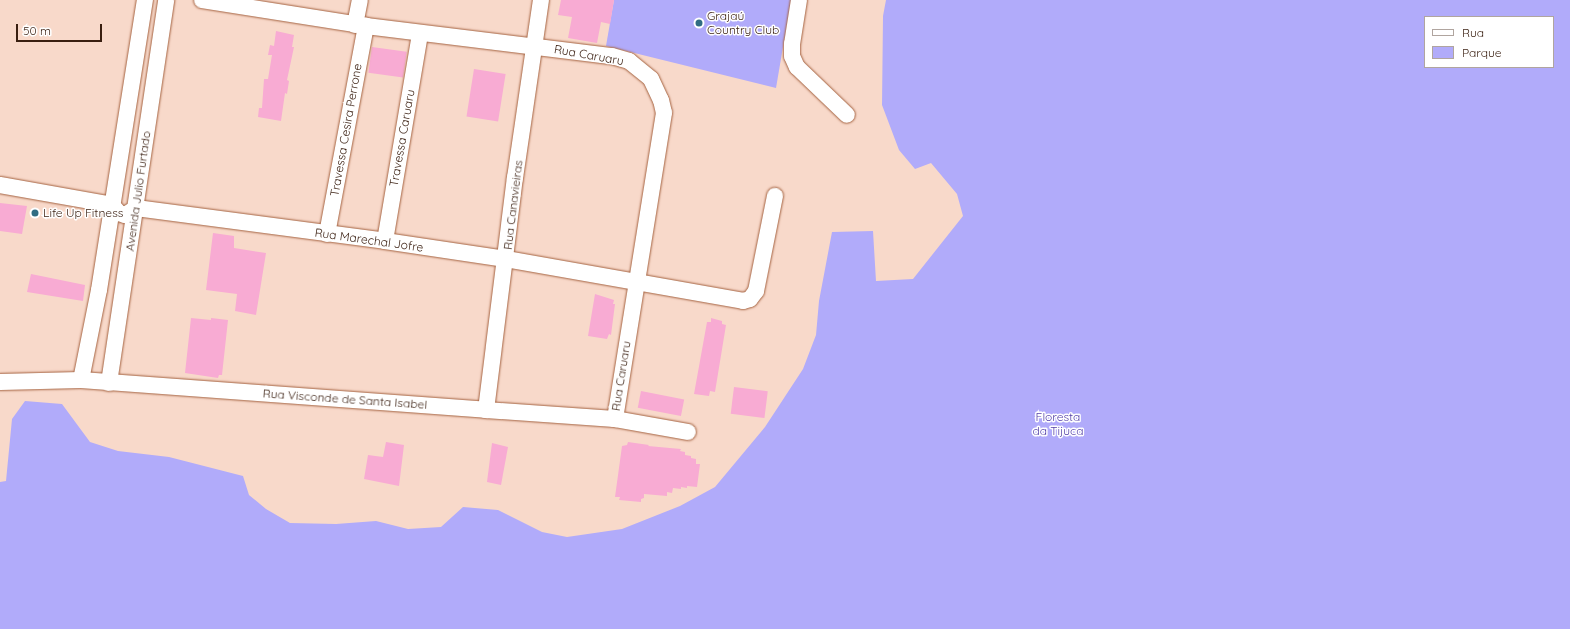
<!DOCTYPE html>
<html>
<head>
<meta charset="utf-8">
<style>
	body { margin:0 }
	#map { position:relative; width:1570px; height:629px; overflow:hidden; background:#f8d9ca; font-family:Quicksand,sans-serif }
	div>[style] { position:absolute }
	[style*='--x'] { left:calc(var(--x)*1px); top:calc(var(--y)*1px); width:calc(var(--w)*1px); rotate:calc(var(--a)*1deg) }
	.green>* { inset:0; background:#b1abfa }
	.building>* { inset:0; background:#f8abd3; transform-origin:0 0 }
	.roads { filter:drop-shadow(0 0 1px #a56341) drop-shadow(0 0 1px #a56341) }
	.minor>* { height:16px; margin:-8px; padding:0 8px; transform-origin:8px; border-radius:8px; background:#fff }
	.dots>* { width:11px; height:11px; translate:-50% -50%; box-sizing:border-box; border:2px solid #fff; border-radius:50% }
	span { translate:-50% -50%; white-space:nowrap; text-align:center; line-height:1.15; -webkit-text-stroke:3px #fff; paint-order:stroke }
	.poi-label { font-size:12px; color:#391e10 }
	.left { translate:0 -50%; text-align:left }
	.street-label { font-size:12px; color:#391e10 }
	.park-label { font-size:12px; color:#523ea6 }
	.legend { position:absolute; left:1424px; top:16px; width:130px; height:52px; box-sizing:border-box; background:#fff; border:1px solid #b0a59f; margin:0; padding:5px 7px; list-style:none; font-size:12px; color:#391e10 }
	.legend li { display:flex; align-items:center; gap:8px; height:20px }
	.legend b { width:20px; border:1px solid #b0a59f }
	.scale { position:absolute; left:16px; top:24px; width:86px; height:18px; box-sizing:border-box; border:2px solid #391e10; border-top:0; padding-left:5px; font-size:12px; line-height:14px; white-space:nowrap; color:#391e10; -webkit-text-stroke:3px #fff; paint-order:stroke }
</style>
</head>
<body>
<div id="map">
	<div class="green">
		<i style="clip-path:polygon(614px 0,791px 0,776px 88px,606px 46px)"></i>
		<i style="clip-path:polygon(evenodd,886px 0,1570px 0,1570px 629px,0 629px,0 482px,6px 481px,12px 419px,25px 401px,62px 404px,90px 442px,118px 451px,169px 457px,243px 476px,249px 495px,266px 509px,290px 523px,336px 524px,376px 521px,408px 529px,441px 527px,463px 507px,498px 510px,542px 532px,567px 537px,622px 529px,680px 506px,715px 487px,765px 427px,803px 369px,816px 335px,819px 301px,832px 232px,873px 231px,876px 281px,913px 279px,963px 216px,957px 194px,931px 163px,915px 169px,899px 150px,882px 105px,883px 16px,886px 0,1425px 17px,1553px 17px,1553px 67px,1425px 67px,1425px 17px)"></i>
	</div>
	<div class="building">
		<i style="clip-path:polygon(561px 0,614px 0,610px 24px,601px 22px,597px 43px,568px 38px,572px 17px,558px 15px)"></i>
		<i style="clip-path:polygon(276px 31px,294px 35px,292px 47px,294px 47px,287px 80px,289px 81px,287px 94px,285px 93px,281px 121px,258px 117px,259px 108px,262px 108px,264px 79px,268px 79px,272px 55px,268px 55px,270px 45px,274px 46px)"></i>
		<i style="left:372px;top:47px;width:35px;height:26px;rotate:8deg"></i>
		<i style="left:474px;top:69px;width:32px;height:48px;rotate:9deg"></i>
		<i style="clip-path:polygon(0 203px,27px 206px,22px 234px,0 231px)"></i>
		<i style="clip-path:polygon(213px 233px,234px 236px,234px 248px,266px 253px,256px 315px,235px 311px,237px 294px,206px 290px)"></i>
		<i style="clip-path:polygon(31px 274px,85px 285px,83px 301px,27px 292px)"></i>
		<i style="clip-path:polygon(595px 294px,614px 300px,613px 304px,615px 304px,611px 335px,609px 334px,607px 339px,588px 336px)"></i>
		<i style="clip-path:polygon(191px 318px,211px 320px,211px 318px,228px 320px,222px 375px,219px 375px,218px 378px,185px 373px)"></i>
		<i style="clip-path:polygon(711px 318px,722px 321px,722px 324px,726px 325px,715px 392px,710px 391px,709px 396px,694px 394px,707px 322px,711px 322px)"></i>
		<i style="left:734px;top:387px;width:34px;height:27px;rotate:7deg"></i>
		<i style="left:641px;top:391px;width:44px;height:17px;rotate:11deg"></i>
		<i style="clip-path:polygon(386px 442px,404px 445px,399px 486px,364px 479px,368px 455px,383px 457px)"></i>
		<i style="clip-path:polygon(628px 442px,649px 445px,648px 446px,681px 449px,680px 451px,685px 452px,685px 455px,691px 456px,691px 458px,696px 459px,696px 464px,700px 464px,697px 487px,687px 486px,687px 488px,681px 487px,681px 489px,673px 488px,672px 493px,667px 492px,667px 496px,644px 494px,644px 498px,641px 499px,641px 502px,619px 500px,620px 497px,615px 497px,622px 446px,627px 445px)"></i>
		<i style="clip-path:polygon(492px 443px,508px 447px,501px 485px,487px 482px)"></i>
	</div>
	<div class="roads">
		<div class="minor">
			<i style="--x:202;--y:0;--w:166;--a:9"></i>
			<i style="--x:366;--y:26;--w:248;--a:7"></i>
			<i style="--x:612;--y:56;--w:18;--a:16"></i>
			<i style="--x:629;--y:61;--w:28;--a:39"></i>
			<i style="--x:651;--y:79;--w:23;--a:65"></i>
			<i style="--x:661;--y:100;--w:13;--a:77"></i>
			<i style="--x:664;--y:113;--w:310;--a:99.1"></i>
			<i style="--x:799;--y:0;--w:45;--a:99"></i>
			<i style="--x:792;--y:44;--w:12;--a:90"></i>
			<i style="--x:792;--y:56;--w:12;--a:66"></i>
			<i style="--x:797;--y:67;--w:69;--a:43.8"></i>
			<i style="--x:355;--y:25;--w:25;--a:-79"></i>
			<i style="--x:0;--y:185;--w:114;--a:10.1"></i>
			<i style="--x:112;--y:205;--w:11;--a:49"></i>
			<i style="--x:119;--y:213;--w:6;--a:18"></i>
			<i style="--x:125;--y:215;--w:13;--a:-32"></i>
			<i style="--x:136;--y:208;--w:251;--a:7.5"></i>
			<i style="--x:385;--y:241;--w:122;--a:8.5"></i>
			<i style="--x:506;--y:259;--w:241;--a:10"></i>
			<i style="--x:743;--y:301;--w:7;--a:-16"></i>
			<i style="--x:750;--y:299;--w:10;--a:-53"></i>
			<i style="--x:756;--y:291;--w:97;--a:-78.7"></i>
			<i style="--x:327;--y:234;--w:212;--a:-79.4"></i>
			<i style="--x:385;--y:241;--w:210;--a:-80.4"></i>
			<i style="--x:81;--y:380;--w:92;--a:-78.7"></i>
			<i style="--x:99;--y:290;--w:294;--a:-81"></i>
			<i style="--x:0;--y:382;--w:81;--a:-1.4"></i>
			<i style="--x:81;--y:380;--w:406;--a:4.2"></i>
			<i style="--x:486;--y:410;--w:129;--a:4"></i>
			<i style="--x:615;--y:419;--w:74;--a:10.1"></i>
			<i style="--x:109;--y:383;--w:387;--a:-81.5"></i>
			<i style="--x:486;--y:410;--w:234;--a:-82.9"></i>
			<i style="--x:515;--y:178;--w:180;--a:-81.7"></i>
		</div>
	</div>
	<div class="dots">
		<i style="left:699px;top:23px;background:#306c83"></i>
		<i style="left:35px;top:213px;background:#306c83"></i>
	</div>
	<div class="poi-label">
		<span class="left" style="left:707px;top:23px">Grajaú<br>Country Club</span>
		<span class="left" style="left:43px;top:213px">Life Up Fitness</span>
	</div>
	<div class="street-label">
		<span style="left:589px;top:55px;rotate:10deg">Rua Caruaru</span>
		<span style="left:346px;top:130px;rotate:-80deg">Travessa Cesira Perrone</span>
		<span style="left:402px;top:138px;rotate:-80deg">Travessa Caruaru</span>
		<span style="left:138px;top:191px;rotate:-82deg">Avenida Julio Furtado</span>
		<span style="left:513px;top:205px;rotate:-83deg">Rua Canavieiras</span>
		<span style="left:369px;top:240px;rotate:8deg">Rua Marechal Jofre</span>
		<span style="left:621px;top:376px;rotate:-81deg">Rua Caruaru</span>
		<span style="left:345px;top:399px;rotate:4deg">Rua Visconde de Santa Isabel</span>
	</div>
	<div class="park-label">
		<span style="left:1058px;top:424px">Floresta<br>da Tijuca</span>
	</div>
	<ul class="legend">
	<li><b style="height:5px;background:#fff"></b>Rua</li>
	<li><b style="height:11px;background:#b1abfa"></b>Parque</li>
	</ul>
	<div class="scale">50 m</div>
</div>
</body>
</html>
